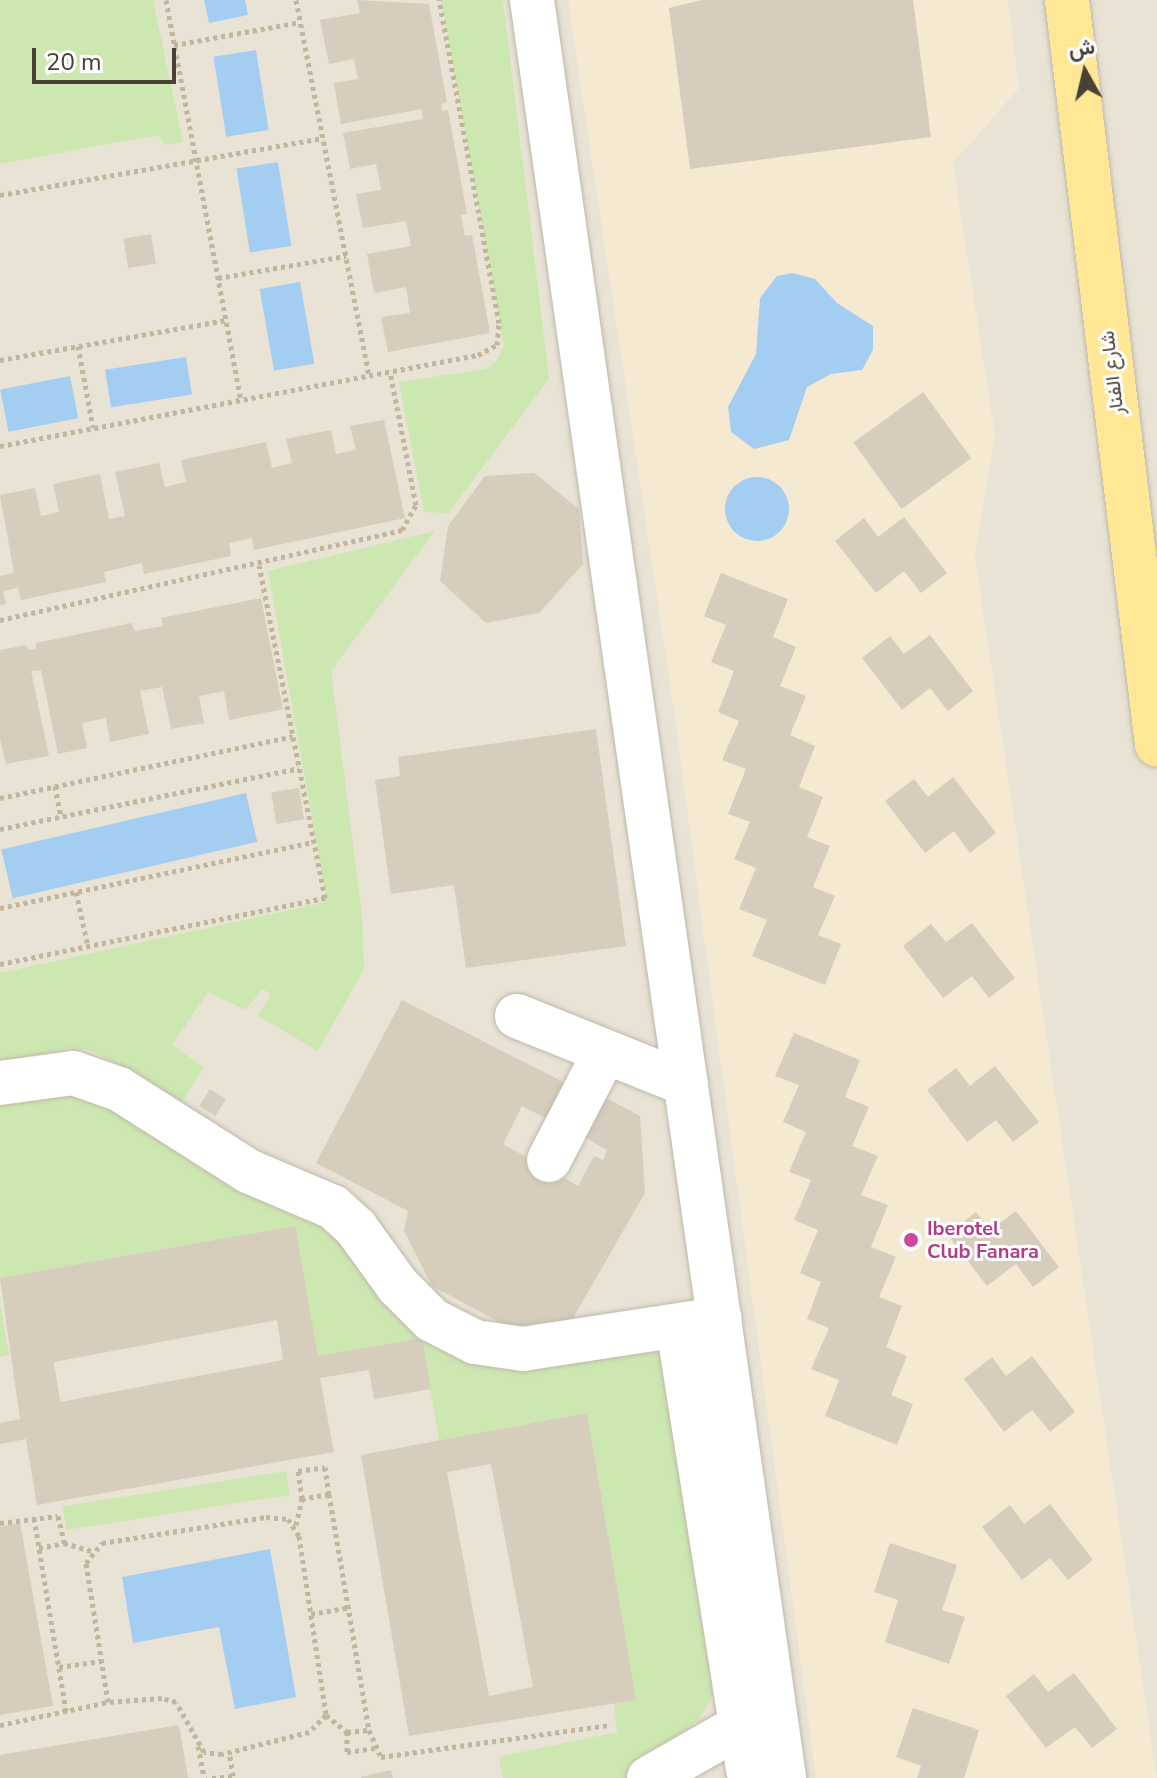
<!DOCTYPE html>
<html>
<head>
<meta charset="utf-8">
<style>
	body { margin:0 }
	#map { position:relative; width:1157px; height:1778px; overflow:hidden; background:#f4f1e7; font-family:"Nunito Sans",Vazirmatn,sans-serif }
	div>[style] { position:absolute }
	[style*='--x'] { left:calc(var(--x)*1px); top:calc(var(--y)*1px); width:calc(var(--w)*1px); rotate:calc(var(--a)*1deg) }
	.residential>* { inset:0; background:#e8e3d5; transform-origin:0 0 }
	.commercial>* { inset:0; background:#f6e9d2 }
	.green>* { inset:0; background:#cce8b0; transform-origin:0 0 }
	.water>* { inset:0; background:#a3cdf1; transform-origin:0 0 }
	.round { border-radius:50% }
	.building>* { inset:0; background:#d6cdbc; transform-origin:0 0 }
	.path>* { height:5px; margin-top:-2.5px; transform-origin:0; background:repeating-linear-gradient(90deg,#c1b69b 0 4px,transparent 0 8px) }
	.roads { filter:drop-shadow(0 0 2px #bfb9aa) drop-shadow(0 0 2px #bfb9aa) }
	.minor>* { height:44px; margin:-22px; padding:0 22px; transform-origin:22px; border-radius:22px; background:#fff }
	.major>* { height:44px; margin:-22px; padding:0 22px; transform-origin:22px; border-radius:22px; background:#ffe795 }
	.dots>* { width:22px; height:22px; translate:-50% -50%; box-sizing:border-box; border:4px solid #fff; border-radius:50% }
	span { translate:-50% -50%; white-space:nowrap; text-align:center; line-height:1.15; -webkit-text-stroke:6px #fff; paint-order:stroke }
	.street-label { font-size:20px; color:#474136 }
	.hotel-label { font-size:20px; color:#b23c85; font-weight:700 }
	.left { translate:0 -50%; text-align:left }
	.north { position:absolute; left:1045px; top:32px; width:80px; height:80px; -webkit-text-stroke:6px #fff; paint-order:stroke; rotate:352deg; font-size:22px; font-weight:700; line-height:32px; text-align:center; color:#474136 }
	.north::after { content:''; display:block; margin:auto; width:28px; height:36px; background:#474136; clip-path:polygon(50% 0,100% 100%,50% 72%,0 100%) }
	.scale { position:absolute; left:32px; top:48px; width:144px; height:36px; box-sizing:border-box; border:4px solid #474136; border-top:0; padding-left:10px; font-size:24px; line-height:28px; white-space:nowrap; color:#474136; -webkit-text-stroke:6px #fff; paint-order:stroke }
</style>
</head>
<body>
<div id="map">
	<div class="residential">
		<i style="left:0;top:0;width:1157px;height:1778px"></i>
	</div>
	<div class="commercial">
		<i style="clip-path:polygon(568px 0,1008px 0,1019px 88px,953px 163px,995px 435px,975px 556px,1157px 1778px,816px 1778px,674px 711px)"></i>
	</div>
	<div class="green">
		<i style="clip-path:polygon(0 0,153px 0,183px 142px,166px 145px,157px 135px,0 164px)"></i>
		<i style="clip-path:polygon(441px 0,503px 0,549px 378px,449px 513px,424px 512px,399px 382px,486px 369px,496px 362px,504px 345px)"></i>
		<i style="clip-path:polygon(435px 531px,331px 671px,362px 917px,364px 969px,318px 1051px,258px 1016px,271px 994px,262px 989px,246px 1010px,208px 992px,172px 1045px,204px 1067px,182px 1102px,93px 1051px,70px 1048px,0 1063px,0 973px,327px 902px,268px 571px)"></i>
		<i style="clip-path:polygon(70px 1086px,342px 1233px,414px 1319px,658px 1341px,713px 1694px,700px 1718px,626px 1778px,503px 1778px,499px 1757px,617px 1732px,587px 1414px,439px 1441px,422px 1338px,318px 1356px,294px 1226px,0 1278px,0 1096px)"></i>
		<i style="clip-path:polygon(0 1303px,9px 1355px,0 1357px)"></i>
		<i style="left:286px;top:1471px;width:24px;height:226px;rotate:81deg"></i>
	</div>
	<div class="water">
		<i style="clip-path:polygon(204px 0,245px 0,248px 15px,209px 23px)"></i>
		<i style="left:256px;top:50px;width:81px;height:43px;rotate:81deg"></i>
		<i style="left:278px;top:162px;width:85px;height:42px;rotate:81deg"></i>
		<i style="clip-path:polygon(792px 273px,815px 279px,837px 303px,873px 326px,873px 350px,862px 370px,831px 374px,807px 387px,789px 440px,754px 449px,731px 432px,728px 407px,756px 354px,760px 298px,777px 276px)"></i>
		<i style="left:300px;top:282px;width:83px;height:41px;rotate:80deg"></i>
		<i style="left:186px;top:357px;width:38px;height:82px;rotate:81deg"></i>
		<i style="left:70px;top:376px;width:43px;height:71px;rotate:79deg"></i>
		<i class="round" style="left:725px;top:477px;width:64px;height:64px"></i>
		<i style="left:246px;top:793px;width:50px;height:251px;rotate:77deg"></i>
		<i style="clip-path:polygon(270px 1549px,296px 1697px,235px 1709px,219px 1627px,133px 1643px,122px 1577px)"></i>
	</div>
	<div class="building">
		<i style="clip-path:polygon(357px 0,429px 4px,447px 102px,441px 104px,442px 111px,448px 110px,467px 214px,461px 215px,465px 236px,472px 235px,490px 333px,388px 352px,381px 317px,410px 313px,406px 287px,374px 293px,367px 254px,411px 246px,406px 221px,363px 228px,356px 194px,381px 190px,376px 164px,350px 169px,343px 133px,423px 119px,422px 109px,341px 124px,334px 83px,358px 79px,354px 59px,329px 64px,320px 20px,360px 13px)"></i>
		<i style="clip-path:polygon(702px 0,913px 0,931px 137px,690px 169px,669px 8px)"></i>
		<i style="left:151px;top:234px;width:30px;height:28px;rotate:81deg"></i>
		<i style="left:923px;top:392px;width:82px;height:86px;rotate:54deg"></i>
		<i style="clip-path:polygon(384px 420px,405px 518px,254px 550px,252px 538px,229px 543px,231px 556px,144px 574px,142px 563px,104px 572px,106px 582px,21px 600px,18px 588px,3px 591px,6px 604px,0 605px,0 576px,14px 573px,0 495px,35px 488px,41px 516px,59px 512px,53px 484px,100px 474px,109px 519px,125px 516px,115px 472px,159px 463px,165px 487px,186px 482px,181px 460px,266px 442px,272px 468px,292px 463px,286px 439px,331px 430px,336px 454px,356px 450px,350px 426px)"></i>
		<i style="clip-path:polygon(534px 473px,579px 509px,583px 564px,539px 613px,486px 623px,440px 581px,448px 526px,485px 476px)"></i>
		<i style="clip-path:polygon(904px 517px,947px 573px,921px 593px,904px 571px,876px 593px,835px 541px,864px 518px,878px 537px)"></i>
		<i style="clip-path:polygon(721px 573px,788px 599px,773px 637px,796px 647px,780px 686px,806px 696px,790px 735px,815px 746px,799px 787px,823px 797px,807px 837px,830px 846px,813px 887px,835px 896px,818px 935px,841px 944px,825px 985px,752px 956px,767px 920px,739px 909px,756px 868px,734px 859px,750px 822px,728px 814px,746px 769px,722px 760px,739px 721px,718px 712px,734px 671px,711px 662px,726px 625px,704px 616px)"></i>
		<i style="clip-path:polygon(261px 598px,283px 709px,229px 720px,224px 691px,199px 696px,204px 723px,171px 729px,162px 687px,140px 691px,149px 734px,110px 742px,106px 718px,82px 723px,87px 748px,58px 754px,41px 670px,31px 671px,49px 756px,6px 764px,0 739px,0 650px,27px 645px,28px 650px,36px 649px,36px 643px,132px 623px,134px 631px,163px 626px,161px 618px)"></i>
		<i style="clip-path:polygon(930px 635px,973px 691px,948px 711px,930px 688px,902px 710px,862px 658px,890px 636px,904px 654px)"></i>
		<i style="clip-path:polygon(596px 729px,626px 946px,466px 968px,454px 885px,391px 894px,375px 780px,400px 776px,398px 757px)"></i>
		<i style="clip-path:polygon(953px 777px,996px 833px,970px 853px,954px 831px,925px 853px,885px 801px,914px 779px,928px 797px)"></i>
		<i style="left:299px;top:788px;width:32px;height:28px;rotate:81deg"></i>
		<i style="clip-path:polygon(972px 923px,1015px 978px,989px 998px,972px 976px,943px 998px,903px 946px,931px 924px,946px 942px)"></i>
		<i style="clip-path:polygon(402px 1000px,579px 1090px,561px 1126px,522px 1106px,503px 1144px,578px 1186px,594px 1156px,603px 1160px,607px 1150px,572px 1130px,593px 1091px,640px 1116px,645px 1193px,572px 1320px,510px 1328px,432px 1286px,404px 1231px,408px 1211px,316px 1163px)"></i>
		<i style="clip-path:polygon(794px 1033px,860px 1060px,845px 1097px,869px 1107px,852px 1146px,878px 1156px,861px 1195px,888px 1205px,871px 1247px,896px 1257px,879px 1297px,902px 1306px,886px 1347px,907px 1356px,891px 1395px,913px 1404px,897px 1445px,825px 1416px,839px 1380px,811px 1369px,829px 1328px,807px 1319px,821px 1282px,800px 1273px,818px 1230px,794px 1220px,811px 1180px,789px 1172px,806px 1132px,783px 1122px,799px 1085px,775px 1076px)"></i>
		<i style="clip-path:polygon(995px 1066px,1039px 1122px,1013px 1142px,996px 1120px,967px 1142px,927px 1090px,956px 1068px,970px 1086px)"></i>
		<i style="left:210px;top:1089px;width:19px;height:20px;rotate:32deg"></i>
		<i style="clip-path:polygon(1016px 1211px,1059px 1267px,1033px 1287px,1016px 1264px,987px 1286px,947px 1234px,976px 1212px,990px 1230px)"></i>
		<i style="clip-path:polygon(evenodd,295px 1226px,318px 1356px,422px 1338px,431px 1389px,374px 1399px,369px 1370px,320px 1378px,334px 1452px,37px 1505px,26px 1439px,0 1444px,0 1423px,20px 1419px,0 1278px,295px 1226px,277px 1320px,283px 1360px,60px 1402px,54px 1362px,277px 1320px)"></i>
		<i style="clip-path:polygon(1032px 1356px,1075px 1412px,1050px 1432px,1032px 1410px,1004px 1432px,964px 1379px,992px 1357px,1006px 1376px)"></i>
		<i style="clip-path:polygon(evenodd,587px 1413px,636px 1700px,409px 1736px,361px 1455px,587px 1413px,491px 1464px,533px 1687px,489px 1696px,447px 1472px,491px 1464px)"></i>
		<i style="clip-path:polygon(1050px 1504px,1093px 1560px,1068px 1580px,1050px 1558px,1022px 1580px,982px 1527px,1010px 1505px,1024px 1524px)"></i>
		<i style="clip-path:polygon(20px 1523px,53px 1706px,0 1715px,0 1527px)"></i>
		<i style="clip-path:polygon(890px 1543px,957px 1565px,942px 1610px,965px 1617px,949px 1664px,885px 1642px,898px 1600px,874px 1592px)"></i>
		<i style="clip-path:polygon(1074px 1673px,1117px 1729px,1092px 1748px,1075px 1727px,1046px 1748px,1006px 1696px,1034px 1674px,1048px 1692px)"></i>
		<i style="clip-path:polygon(913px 1708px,979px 1730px,964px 1778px,917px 1778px,921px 1766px,896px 1757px)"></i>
		<i style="clip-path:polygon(179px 1725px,188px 1778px,0 1778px,0 1755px)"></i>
		<i style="clip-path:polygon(391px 1770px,393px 1778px,361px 1778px,361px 1777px)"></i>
	</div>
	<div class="path">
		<i style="--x:166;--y:0;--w:407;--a:79.4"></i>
		<i style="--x:296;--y:0;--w:382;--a:79"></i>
		<i style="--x:174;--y:45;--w:128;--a:-10.3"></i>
		<i style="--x:0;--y:195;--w:328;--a:-10"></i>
		<i style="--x:218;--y:278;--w:130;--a:-9.8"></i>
		<i style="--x:78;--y:346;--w:83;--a:79.6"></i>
		<i style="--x:0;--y:360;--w:230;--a:-10"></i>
		<i style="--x:0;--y:446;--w:487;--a:-10.8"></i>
		<i style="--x:478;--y:355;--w:21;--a:-28"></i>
		<i style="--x:497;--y:345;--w:22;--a:-85"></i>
		<i style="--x:499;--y:323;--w:329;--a:-100.5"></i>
		<i style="--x:0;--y:620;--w:412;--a:-12.6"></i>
		<i style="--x:402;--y:530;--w:29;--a:-61"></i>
		<i style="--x:416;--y:505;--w:136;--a:-101"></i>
		<i style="--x:55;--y:786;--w:32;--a:79"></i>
		<i style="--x:0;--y:798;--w:299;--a:-11.9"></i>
		<i style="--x:0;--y:829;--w:305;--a:-11.5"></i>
		<i style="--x:76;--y:892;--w:55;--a:77.5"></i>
		<i style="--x:0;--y:908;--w:321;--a:-11.9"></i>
		<i style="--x:0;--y:964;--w:332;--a:-11.5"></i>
		<i style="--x:325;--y:898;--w:339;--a:-101.2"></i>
		<i style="--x:325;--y:1467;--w:27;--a:82"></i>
		<i style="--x:329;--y:1494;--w:27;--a:170"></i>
		<i style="--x:302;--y:1499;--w:28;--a:-98"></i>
		<i style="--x:298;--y:1471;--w:27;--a:-8"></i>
		<i style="--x:329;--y:1494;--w:239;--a:80.4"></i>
		<i style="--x:369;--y:1730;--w:30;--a:66"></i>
		<i style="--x:381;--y:1757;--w:229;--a:-8"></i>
		<i style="--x:266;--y:1517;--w:22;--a:5"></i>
		<i style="--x:288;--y:1519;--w:20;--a:57"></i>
		<i style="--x:299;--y:1536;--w:181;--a:81.4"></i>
		<i style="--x:326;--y:1715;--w:24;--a:135"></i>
		<i style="--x:309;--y:1732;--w:90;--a:165.8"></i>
		<i style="--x:222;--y:1754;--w:18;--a:-174"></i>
		<i style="--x:204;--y:1752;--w:57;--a:-119.2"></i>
		<i style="--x:176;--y:1702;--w:15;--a:-164"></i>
		<i style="--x:162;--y:1698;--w:54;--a:175.8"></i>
		<i style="--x:108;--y:1702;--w:141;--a:-99"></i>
		<i style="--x:86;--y:1563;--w:26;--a:-51"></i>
		<i style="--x:102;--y:1543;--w:166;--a:-9"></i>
		<i style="--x:34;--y:1518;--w:196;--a:80.6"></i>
		<i style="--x:0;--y:1523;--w:58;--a:-6.9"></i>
		<i style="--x:58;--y:1516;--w:28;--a:77"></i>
		<i style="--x:64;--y:1543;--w:29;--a:16"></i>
		<i style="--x:296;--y:1525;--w:27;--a:-77"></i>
		<i style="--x:39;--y:1548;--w:25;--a:-11"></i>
		<i style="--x:311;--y:1614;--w:39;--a:-10"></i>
		<i style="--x:59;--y:1667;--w:43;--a:-7.9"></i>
		<i style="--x:326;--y:1715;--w:27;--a:39"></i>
		<i style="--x:347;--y:1732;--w:22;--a:-5"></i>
		<i style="--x:0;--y:1725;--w:110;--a:-12"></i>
		<i style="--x:347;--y:1732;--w:20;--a:90"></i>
		<i style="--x:347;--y:1752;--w:28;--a:-8"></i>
		<i style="--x:198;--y:1746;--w:33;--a:79"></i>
		<i style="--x:212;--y:1778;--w:21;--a:-5"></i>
		<i style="--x:233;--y:1776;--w:24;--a:-99"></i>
	</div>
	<div class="roads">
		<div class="minor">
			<i style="--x:532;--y:0;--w:1796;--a:81.93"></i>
			<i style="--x:517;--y:1016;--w:182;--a:21.9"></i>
			<i style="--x:0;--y:1083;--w:74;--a:-7.8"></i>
			<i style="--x:73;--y:1073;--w:49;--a:19.2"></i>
			<i style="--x:119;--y:1089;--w:153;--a:32.4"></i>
			<i style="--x:248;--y:1171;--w:92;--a:23"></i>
			<i style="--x:333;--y:1207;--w:31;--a:42"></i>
			<i style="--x:356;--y:1228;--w:72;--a:54.1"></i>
			<i style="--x:398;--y:1286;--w:48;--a:45"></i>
			<i style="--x:432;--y:1320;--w:48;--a:27.1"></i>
			<i style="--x:475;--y:1342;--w:49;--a:8.3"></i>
			<i style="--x:523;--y:1349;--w:199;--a:-8.7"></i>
			<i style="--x:549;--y:1160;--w:119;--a:-62.6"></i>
			<i style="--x:678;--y:1327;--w:449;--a:81"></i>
			<i style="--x:649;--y:1778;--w:131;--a:-29.7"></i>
		</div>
		<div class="major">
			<i style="--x:1067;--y:0;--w:750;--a:83.11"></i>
		</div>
	</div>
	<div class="dots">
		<i style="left:911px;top:1240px;background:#d1479c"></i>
	</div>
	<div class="street-label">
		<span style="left:1112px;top:373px;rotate:-97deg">شارع الفنار</span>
	</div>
	<div class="hotel-label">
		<span class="left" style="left:927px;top:1240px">Iberotel<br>Club Fanara</span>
	</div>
	<div class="north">ش</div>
	<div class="scale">20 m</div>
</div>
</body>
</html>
